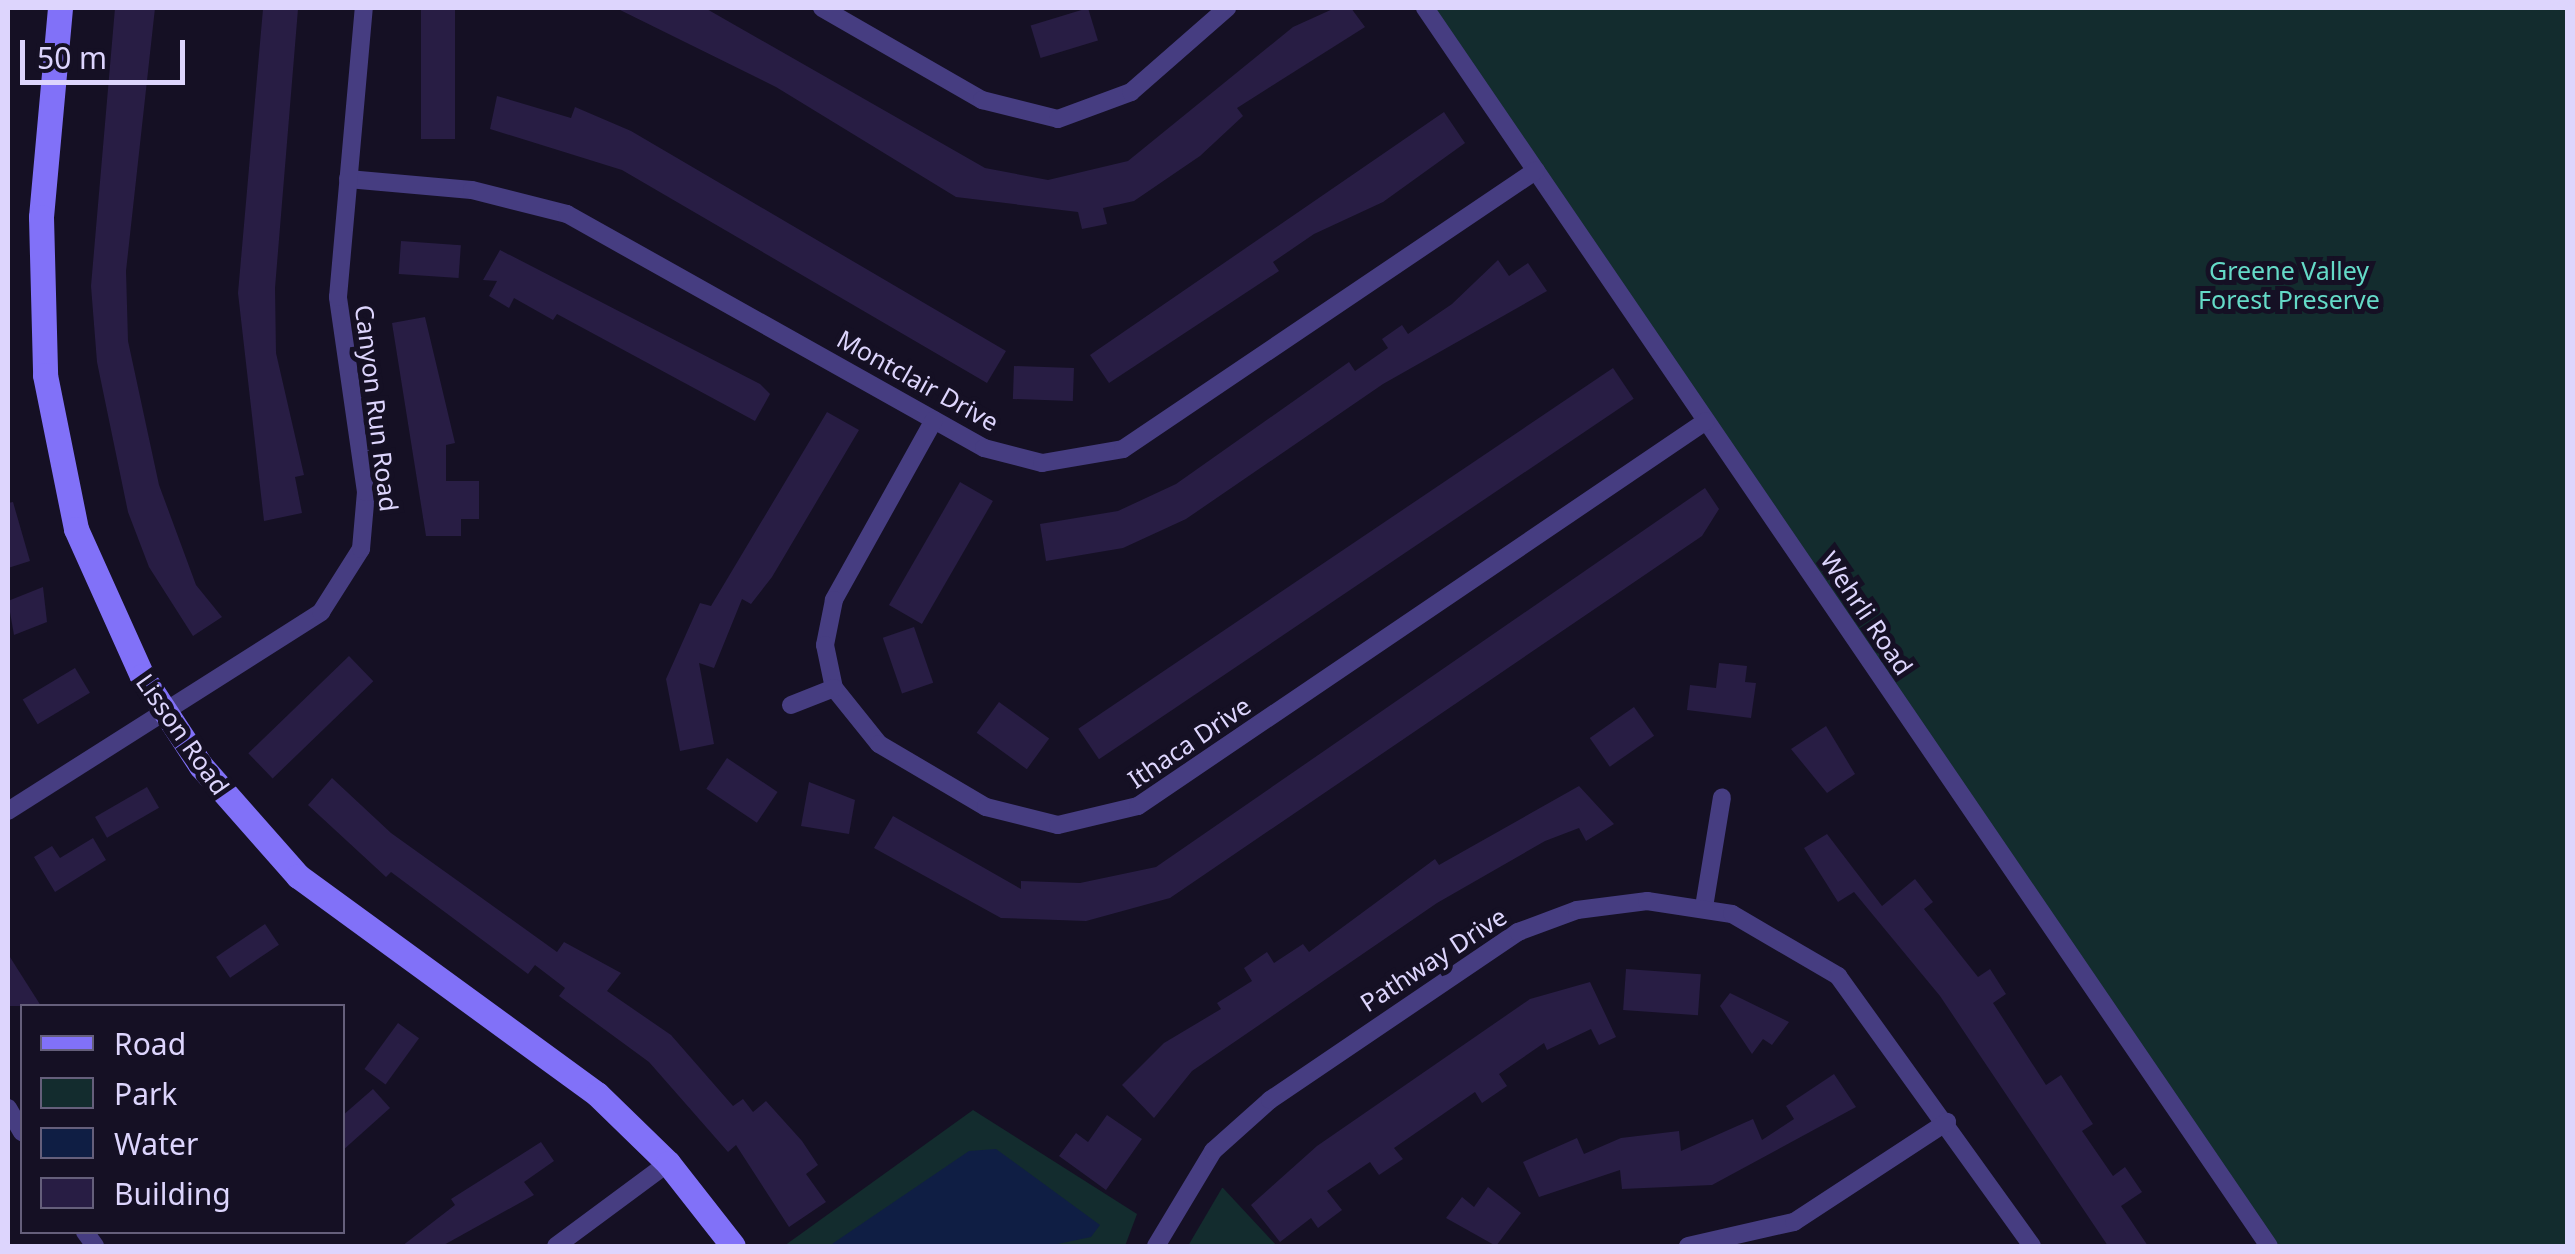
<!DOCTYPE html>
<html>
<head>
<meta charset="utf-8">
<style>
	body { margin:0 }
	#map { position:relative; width:2575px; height:1254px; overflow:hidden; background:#151024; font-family:"Noto Sans",sans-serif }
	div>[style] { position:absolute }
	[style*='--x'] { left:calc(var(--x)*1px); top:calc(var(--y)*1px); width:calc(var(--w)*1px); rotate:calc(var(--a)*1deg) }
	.green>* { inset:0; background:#132c2e }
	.water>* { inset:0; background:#0f1e44 }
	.building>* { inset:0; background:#281d44; transform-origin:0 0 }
	.street>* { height:18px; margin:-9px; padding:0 9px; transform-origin:9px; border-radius:9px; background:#463d81 }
	.secondary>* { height:25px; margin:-12.5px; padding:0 12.5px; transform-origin:12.5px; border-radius:12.5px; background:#8171f8 }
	span { translate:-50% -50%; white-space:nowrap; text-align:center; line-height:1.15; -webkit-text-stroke:10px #151024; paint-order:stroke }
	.park-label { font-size:25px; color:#64dac7 }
	.street-label { font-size:25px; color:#ddd5fd }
	.frame { position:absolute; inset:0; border:10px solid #ddd5fd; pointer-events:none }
	.legend { position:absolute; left:20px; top:1004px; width:325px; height:230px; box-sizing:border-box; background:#151024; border:2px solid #655f7b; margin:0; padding:12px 18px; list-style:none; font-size:30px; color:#ddd5fd }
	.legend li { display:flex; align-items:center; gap:20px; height:50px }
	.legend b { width:50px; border:2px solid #655f7b }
	.scale { position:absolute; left:20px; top:40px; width:165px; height:45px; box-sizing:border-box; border:5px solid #ddd5fd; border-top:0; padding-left:12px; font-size:30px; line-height:35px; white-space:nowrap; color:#ddd5fd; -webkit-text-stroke:8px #151024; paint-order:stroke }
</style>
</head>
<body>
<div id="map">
	<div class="green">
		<i style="clip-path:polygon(1425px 8px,2567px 8px,2567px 1246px,2269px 1246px)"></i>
		<i style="clip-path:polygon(973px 1110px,1137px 1214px,1125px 1246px,784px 1246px)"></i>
		<i style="clip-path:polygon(1222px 1188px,1223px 1188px,1277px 1246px,1188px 1246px)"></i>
	</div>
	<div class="water">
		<i style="clip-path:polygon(996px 1149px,1100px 1225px,1091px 1237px,1048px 1246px,829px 1246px,969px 1151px)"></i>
	</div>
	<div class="building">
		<i style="clip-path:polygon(115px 8px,155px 8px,126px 271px,128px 341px,159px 485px,196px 585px,222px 617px,193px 636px,149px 567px,128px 512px,97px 362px,91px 286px)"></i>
		<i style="left:421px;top:8px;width:34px;height:131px"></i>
		<i style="clip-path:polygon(616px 8px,705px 8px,985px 168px,1048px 180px,1128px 161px,1293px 27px,1335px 8px,1351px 8px,1365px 27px,1237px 108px,1243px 116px,1200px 156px,1134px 201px,1103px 208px,1107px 224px,1082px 229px,1078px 212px,956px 197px,776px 87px)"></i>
		<i style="left:1088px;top:8px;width:34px;height:60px;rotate:73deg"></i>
		<i style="clip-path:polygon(263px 9px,298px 9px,275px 288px,276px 353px,304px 475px,295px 477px,302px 513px,264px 521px,238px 293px)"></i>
		<i style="clip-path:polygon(497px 96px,571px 118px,575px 107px,631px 131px,1006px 351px,987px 383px,622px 170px,490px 129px)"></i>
		<i style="clip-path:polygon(1444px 112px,1465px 143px,1383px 202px,1314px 234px,1273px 262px,1279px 271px,1109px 383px,1090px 355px)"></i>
		<i style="left:401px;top:241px;width:60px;height:33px;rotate:4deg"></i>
		<i style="clip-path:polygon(500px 250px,760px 384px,770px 394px,755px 421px,557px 314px,553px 320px,514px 298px,509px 308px,489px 296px,497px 281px,483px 280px)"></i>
		<i style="clip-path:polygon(1498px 260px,1509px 276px,1528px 263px,1547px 291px,1383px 384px,1186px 519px,1123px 548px,1046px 561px,1040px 524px,1118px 511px,1176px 484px,1349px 362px,1355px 371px,1388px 348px,1382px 339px,1402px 325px,1408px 334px,1452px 304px)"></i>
		<i style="clip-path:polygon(425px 317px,455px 443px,446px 445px,446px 481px,479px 481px,479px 519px,461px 519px,461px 536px,426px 536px,392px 323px)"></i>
		<i style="left:1014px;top:366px;width:60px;height:33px;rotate:2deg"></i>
		<i style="left:1613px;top:368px;width:37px;height:645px;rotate:56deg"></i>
		<i style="clip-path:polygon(827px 412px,859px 430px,772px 577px,751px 604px,742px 599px,714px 668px,699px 663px,714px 744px,680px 751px,666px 679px,700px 603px,711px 606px)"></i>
		<i style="left:960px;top:482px;width:38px;height:142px;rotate:30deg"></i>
		<i style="clip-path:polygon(1705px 488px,1719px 509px,1702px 536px,1170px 898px,1086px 921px,1001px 918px,874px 848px,893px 816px,1021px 889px,1021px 881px,1080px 883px,1156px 867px)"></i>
		<i style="clip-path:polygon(13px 502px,30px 561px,8px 568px,8px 503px)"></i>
		<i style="clip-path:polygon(43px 587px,47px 622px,14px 635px,8px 601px)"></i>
		<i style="left:914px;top:627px;width:59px;height:33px;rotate:71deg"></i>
		<i style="left:349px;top:656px;width:35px;height:140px;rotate:46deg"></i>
		<i style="clip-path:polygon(1719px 663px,1747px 666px,1745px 682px,1756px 683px,1751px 718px,1687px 710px,1690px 685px,1716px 688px)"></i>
		<i style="left:75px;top:668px;width:29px;height:61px;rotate:59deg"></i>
		<i style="left:999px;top:702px;width:62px;height:38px;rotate:36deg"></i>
		<i style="left:1634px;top:707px;width:35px;height:54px;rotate:55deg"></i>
		<i style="clip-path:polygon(1826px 726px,1855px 774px,1827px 793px,1791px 749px)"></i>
		<i style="left:727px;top:758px;width:61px;height:37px;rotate:34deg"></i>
		<i style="clip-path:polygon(332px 778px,391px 833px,557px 952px,564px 942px,621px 973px,607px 991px,671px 1035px,733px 1106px,743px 1099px,753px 1112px,766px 1101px,802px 1141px,818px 1165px,806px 1174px,826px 1202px,789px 1227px,736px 1145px,728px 1152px,649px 1062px,559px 996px,565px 988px,535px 965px,528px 974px,391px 872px,386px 877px,308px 805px)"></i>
		<i style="clip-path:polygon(809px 782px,855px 800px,849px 834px,801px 826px)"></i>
		<i style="clip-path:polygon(1579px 786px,1614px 824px,1586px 841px,1579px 828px,1545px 841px,1437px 903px,1192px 1071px,1154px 1118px,1122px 1085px,1164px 1043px,1221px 1009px,1217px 1003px,1252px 981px,1244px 968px,1267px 952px,1274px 963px,1303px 944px,1309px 952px,1435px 859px,1439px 865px)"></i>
		<i style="left:147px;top:787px;width:24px;height:60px;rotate:60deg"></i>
		<i style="clip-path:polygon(1827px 834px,1882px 906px,1915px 879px,1933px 902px,1924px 909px,1978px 977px,1990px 969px,2006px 994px,1993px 1003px,2046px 1085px,2061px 1075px,2093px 1124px,2082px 1131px,2113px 1176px,2125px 1167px,2142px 1192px,2121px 1206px,2148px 1246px,2108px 1246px,1940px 996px,1854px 892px,1838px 902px,1804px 848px)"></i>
		<i style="clip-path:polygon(93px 838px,106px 860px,55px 892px,34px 857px,52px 846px,60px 858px)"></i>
		<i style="left:265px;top:924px;width:25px;height:59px;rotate:56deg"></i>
		<i style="clip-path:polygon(8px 954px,41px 1006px,8px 1006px)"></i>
		<i style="left:1626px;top:969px;width:75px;height:41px;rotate:4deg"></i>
		<i style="clip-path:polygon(1590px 982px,1616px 1037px,1599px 1045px,1591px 1029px,1547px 1050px,1544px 1043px,1499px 1074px,1507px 1086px,1482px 1103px,1475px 1092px,1394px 1148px,1403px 1159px,1379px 1175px,1370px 1162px,1327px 1191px,1342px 1210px,1318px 1228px,1311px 1218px,1280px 1242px,1251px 1205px,1317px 1146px,1530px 999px)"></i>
		<i style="clip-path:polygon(1730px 993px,1789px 1022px,1772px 1045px,1763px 1039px,1752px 1054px,1720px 1006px)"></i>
		<i style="left:398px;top:1023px;width:26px;height:57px;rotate:36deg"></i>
		<i style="clip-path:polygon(1834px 1074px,1856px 1107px,1712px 1185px,1622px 1189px,1620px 1170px,1539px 1197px,1523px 1162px,1577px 1138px,1584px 1154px,1621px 1138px,1679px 1131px,1681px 1151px,1753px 1119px,1762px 1140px,1794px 1119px,1786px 1106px)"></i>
		<i style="clip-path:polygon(373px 1089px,390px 1108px,342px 1151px,342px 1116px)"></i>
		<i style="clip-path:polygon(1107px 1115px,1142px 1139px,1106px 1190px,1059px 1156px,1076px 1133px,1088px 1142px)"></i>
		<i style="clip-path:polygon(541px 1142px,554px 1161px,524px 1182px,534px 1195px,442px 1246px,402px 1246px,455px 1205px,451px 1199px)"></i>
		<i style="clip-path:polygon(1488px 1187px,1521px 1213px,1496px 1246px,1446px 1218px,1462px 1197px,1474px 1207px)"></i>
	</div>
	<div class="street">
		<i style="--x:822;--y:8;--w:185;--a:29.9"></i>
		<i style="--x:982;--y:100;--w:78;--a:14"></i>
		<i style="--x:1058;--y:119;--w:78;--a:-20.3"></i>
		<i style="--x:1131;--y:92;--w:128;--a:-41.2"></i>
		<i style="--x:1425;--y:8;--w:1498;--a:55.72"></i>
		<i style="--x:348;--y:179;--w:124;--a:5.1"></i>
		<i style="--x:472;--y:190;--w:98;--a:14.2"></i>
		<i style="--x:567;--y:214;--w:478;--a:29.3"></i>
		<i style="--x:984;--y:448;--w:60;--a:14.5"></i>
		<i style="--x:1042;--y:463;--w:82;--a:-9.8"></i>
		<i style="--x:1123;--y:449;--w:498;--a:-34"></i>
		<i style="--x:934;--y:420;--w:206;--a:119.1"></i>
		<i style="--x:834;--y:600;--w:46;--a:101.3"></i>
		<i style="--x:825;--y:645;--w:44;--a:78.2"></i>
		<i style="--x:834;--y:688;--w:72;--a:51.2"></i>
		<i style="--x:879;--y:744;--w:124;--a:30.5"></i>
		<i style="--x:986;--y:807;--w:74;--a:14"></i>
		<i style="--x:1058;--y:825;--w:82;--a:-13.4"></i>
		<i style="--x:1138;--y:806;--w:686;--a:-34.13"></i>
		<i style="--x:791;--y:705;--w:46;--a:-21.6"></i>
		<i style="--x:8;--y:811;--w:371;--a:-32.4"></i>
		<i style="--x:321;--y:612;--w:75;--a:-57.6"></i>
		<i style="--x:361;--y:549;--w:57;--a:-85"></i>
		<i style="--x:366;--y:492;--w:197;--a:-98.2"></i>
		<i style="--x:338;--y:297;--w:290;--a:-84.9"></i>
		<i style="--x:1704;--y:907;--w:111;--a:-80.7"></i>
		<i style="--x:8;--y:1108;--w:28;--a:60"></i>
		<i style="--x:85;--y:1232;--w:17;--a:54"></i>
		<i style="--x:556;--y:1246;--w:139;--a:-36.5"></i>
		<i style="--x:1156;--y:1246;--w:111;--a:-59"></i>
		<i style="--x:1213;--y:1151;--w:76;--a:-41.8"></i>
		<i style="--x:1270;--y:1100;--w:300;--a:-34.1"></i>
		<i style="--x:1518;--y:932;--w:63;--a:-20.4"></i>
		<i style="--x:1577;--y:910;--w:71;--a:-7.3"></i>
		<i style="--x:1647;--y:901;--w:86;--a:8.7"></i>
		<i style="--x:1732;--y:914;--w:123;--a:30.3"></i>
		<i style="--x:1838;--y:976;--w:332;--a:54.3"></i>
		<i style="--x:1688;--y:1246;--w:109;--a:-12.8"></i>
		<i style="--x:1794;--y:1222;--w:183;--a:-33.2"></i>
	</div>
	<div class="secondary">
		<i style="--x:60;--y:8;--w:210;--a:95.2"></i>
		<i style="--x:41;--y:217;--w:158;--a:88.5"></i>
		<i style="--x:45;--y:375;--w:157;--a:78.6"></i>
		<i style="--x:76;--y:529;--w:161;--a:65.8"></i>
		<i style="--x:142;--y:676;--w:108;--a:56.8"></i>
		<i style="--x:201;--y:766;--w:147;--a:48.6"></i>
		<i style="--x:298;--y:876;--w:370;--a:36.1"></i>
		<i style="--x:597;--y:1094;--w:99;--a:44.2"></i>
		<i style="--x:668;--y:1163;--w:105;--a:51.9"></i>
	</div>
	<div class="park-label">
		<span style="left:2289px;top:285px">Greene Valley<br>Forest Preserve</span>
	</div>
	<div class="street-label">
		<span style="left:918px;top:380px;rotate:29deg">Montclair Drive</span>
		<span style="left:377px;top:408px;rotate:83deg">Canyon Run Road</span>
		<span style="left:1867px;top:613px;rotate:56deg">Wehrli Road</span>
		<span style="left:183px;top:734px;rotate:55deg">Lisson Road</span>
		<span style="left:1189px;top:742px;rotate:-34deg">Ithaca Drive</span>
		<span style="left:1433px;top:959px;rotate:-33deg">Pathway Drive</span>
	</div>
	<div class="frame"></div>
	<ul class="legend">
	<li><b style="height:12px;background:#8171f8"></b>Road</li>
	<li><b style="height:28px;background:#132c2e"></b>Park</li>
	<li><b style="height:28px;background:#0f1e44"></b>Water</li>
	<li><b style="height:28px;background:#281d44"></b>Building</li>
	</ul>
	<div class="scale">50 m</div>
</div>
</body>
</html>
